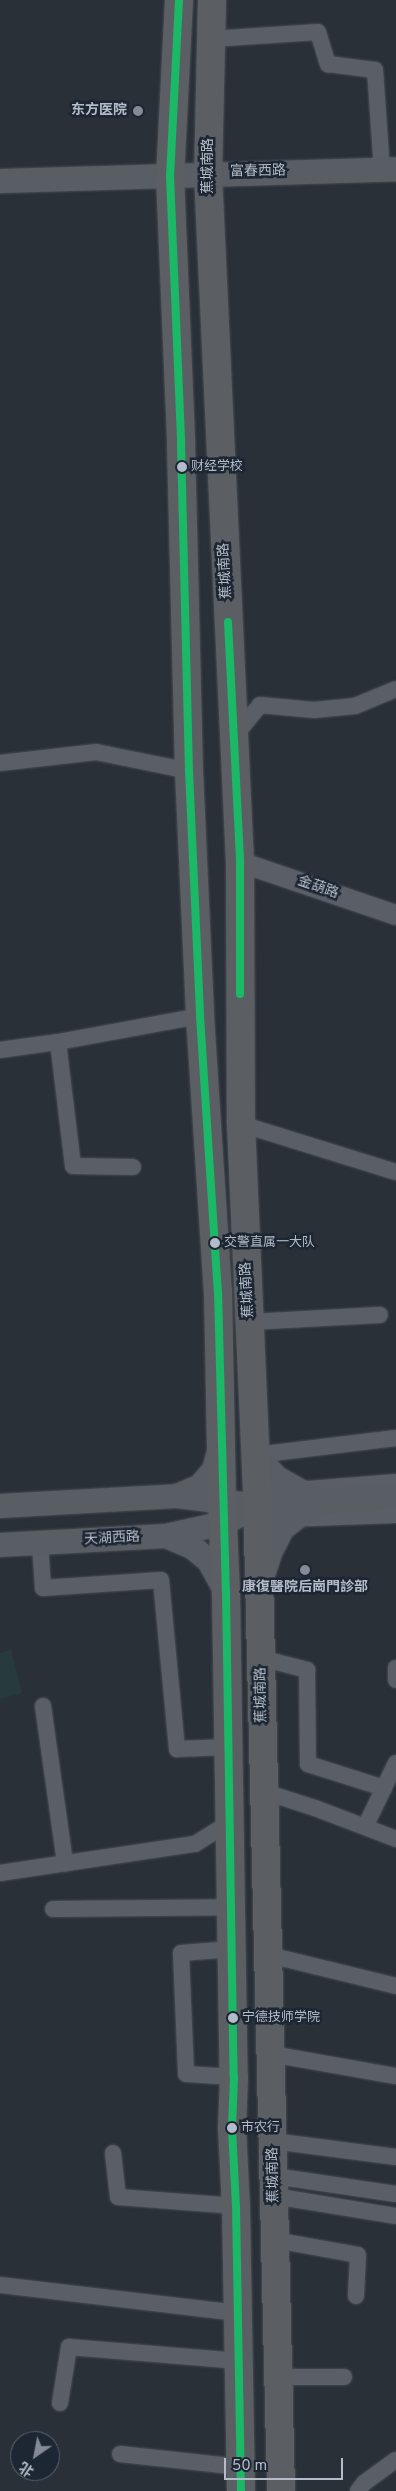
<!DOCTYPE html>
<html>
<head>
<meta charset="utf-8">
<style>
	body { margin:0 }
	#map { position:relative; width:396px; height:2491px; overflow:hidden; background:#2a3038; font-family:Overpass,"Noto Sans SC",sans-serif }
	div>[style] { position:absolute }
	[style*='--x'] { left:calc(var(--x)*1px); top:calc(var(--y)*1px); width:calc(var(--w)*1px); rotate:calc(var(--a)*1deg) }
	.green>* { inset:0; background:#273a3e }
	.roads { filter:drop-shadow(0 0 1px #484c53) drop-shadow(0 0 1px #484c53) }
	.minor>* { height:16px; margin:-8px; padding:0 8px; transform-origin:8px; border-radius:8px; background:#5a5e66 }
	.tertiary>* { height:20px; margin:-10px; padding:0 10px; transform-origin:10px; border-radius:10px; background:#5a5e66 }
	.secondary>* { height:24px; margin:-12px; padding:0 12px; transform-origin:12px; border-radius:12px; background:#595d64 }
	.trunk>* { height:28px; margin:-14px; padding:0 14px; transform-origin:14px; border-radius:14px; background:#5b5f64 }
	.bus-1>* { height:8px; margin:-4px; padding:0 4px; transform-origin:4px; border-radius:4px; background:#1ab867 }
	.dots>* { width:14px; height:14px; translate:-50% -50%; box-sizing:border-box; border:2px solid #1d2633; border-radius:50% }
	span { translate:-50% -50%; white-space:nowrap; text-align:center; line-height:1.15; -webkit-text-stroke:5px #1d2633; paint-order:stroke }
	.bus-label { font-size:13px; color:#b4bcc9 }
	.left { translate:0 -50%; text-align:left }
	.poi-label { font-size:14px; color:#b4bcc9; font-weight:700 }
	.right { translate:-100% -50%; text-align:right }
	.street-label { font-size:14px; color:#b4bcc9 }
	.north { position:absolute; left:10px; top:2431px; width:50px; height:50px; box-sizing:border-box; background:#1d2633; border:1px solid #59626f; border-radius:50%; rotate:213deg; font-size:14px; font-weight:700; line-height:20px; text-align:center; color:#b4bcc9 }
	.north::after { content:''; display:block; margin:auto; width:18px; height:22px; background:#848b96; clip-path:polygon(50% 0,100% 100%,50% 72%,0 100%) }
	.scale { position:absolute; left:224px; top:2458px; width:119px; height:22px; box-sizing:border-box; border:2px solid #b4bcc9; border-top:0; padding-left:6px; font-size:15px; line-height:18px; white-space:nowrap; color:#b4bcc9; -webkit-text-stroke:4px #1d2633; paint-order:stroke }
</style>
</head>
<body>
<div id="map">
	<div class="green">
		<i style="clip-path:polygon(11px 1650px,22px 1693px,0 1699px,0 1653px)"></i>
	</div>
	<div class="roads">
		<div class="minor">
			<i style="--x:211;--y:39;--w:107;--a:-3.7"></i>
			<i style="--x:318;--y:32;--w:34;--a:73"></i>
			<i style="--x:328;--y:64;--w:47;--a:7.3"></i>
			<i style="--x:375;--y:70;--w:99;--a:86"></i>
			<i style="--x:234;--y:737;--w:41;--a:-50.9"></i>
			<i style="--x:260;--y:705;--w:54;--a:5.3"></i>
			<i style="--x:314;--y:710;--w:41;--a:-5.6"></i>
			<i style="--x:355;--y:706;--w:44;--a:-22.5"></i>
			<i style="--x:0;--y:763;--w:97;--a:-6.5"></i>
			<i style="--x:96;--y:752;--w:95;--a:11.5"></i>
			<i style="--x:58;--y:1042;--w:125;--a:83.1"></i>
			<i style="--x:73;--y:1166;--w:60;--a:1"></i>
			<i style="--x:0;--y:1050;--w:59;--a:-7.9"></i>
			<i style="--x:58;--y:1042;--w:144;--a:-10.4"></i>
			<i style="--x:241;--y:1124;--w:162;--a:17.2"></i>
			<i style="--x:249;--y:1322;--w:131;--a:-3.1"></i>
			<i style="--x:256;--y:1455;--w:141;--a:-6.9"></i>
			<i style="--x:257;--y:1493;--w:139;--a:-4.5"></i>
			<i style="--x:258;--y:1520;--w:138;--a:-2.1"></i>
			<i style="--x:40;--y:1543;--w:45;--a:86.2"></i>
			<i style="--x:43;--y:1588;--w:118;--a:-3.9"></i>
			<i style="--x:161;--y:1580;--w:170;--a:84.6"></i>
			<i style="--x:177;--y:1749;--w:52;--a:-2.2"></i>
			<i style="--x:261;--y:1658;--w:48;--a:14.6"></i>
			<i style="--x:307;--y:1670;--w:94;--a:89.4"></i>
			<i style="--x:308;--y:1764;--w:80;--a:17.5"></i>
			<i style="--x:396;--y:1668;--w:12;--a:90"></i>
			<i style="--x:43;--y:1706;--w:159;--a:82"></i>
			<i style="--x:265;--y:1792;--w:52;--a:17.7"></i>
			<i style="--x:315;--y:1808;--w:87;--a:20.9"></i>
			<i style="--x:365;--y:1827;--w:71;--a:-64.2"></i>
			<i style="--x:0;--y:1873;--w:197;--a:-8.5"></i>
			<i style="--x:195;--y:1844;--w:41;--a:-32.2"></i>
			<i style="--x:53;--y:1909;--w:178;--a:-0.6"></i>
			<i style="--x:232;--y:1949;--w:51;--a:175.5"></i>
			<i style="--x:181;--y:1953;--w:121;--a:87.6"></i>
			<i style="--x:186;--y:2074;--w:48;--a:3.6"></i>
			<i style="--x:269;--y:1955;--w:131;--a:13.7"></i>
			<i style="--x:271;--y:2054;--w:127;--a:10"></i>
			<i style="--x:273;--y:2141;--w:124;--a:7.4"></i>
			<i style="--x:113;--y:2153;--w:44;--a:83.5"></i>
			<i style="--x:118;--y:2197;--w:118;--a:4.4"></i>
			<i style="--x:274;--y:2176;--w:123;--a:8.4"></i>
			<i style="--x:274;--y:2196;--w:124;--a:9.3"></i>
			<i style="--x:275;--y:2240;--w:84;--a:10.2"></i>
			<i style="--x:358;--y:2255;--w:41;--a:92.8"></i>
			<i style="--x:0;--y:2285;--w:240;--a:6.7"></i>
			<i style="--x:278;--y:2377;--w:66;--a:0"></i>
			<i style="--x:60;--y:2403;--w:57;--a:-80.9"></i>
			<i style="--x:69;--y:2347;--w:171;--a:4.7"></i>
			<i style="--x:120;--y:2454;--w:121;--a:6.2"></i>
			<i style="--x:358;--y:2491;--w:10;--a:-53"></i>
			<i style="--x:364;--y:2483;--w:39;--a:-36"></i>
		</div>
		<div class="tertiary">
			<i style="--x:240;--y:862;--w:165;--a:18.8"></i>
		</div>
		<div class="secondary">
			<i style="--x:0;--y:181;--w:396;--a:-1.7"></i>
			<i style="--x:256;--y:1455;--w:31;--a:48"></i>
			<i style="--x:277;--y:1478;--w:47;--a:29.3"></i>
			<i style="--x:177;--y:1496;--w:25;--a:-23"></i>
			<i style="--x:200;--y:1486;--w:21;--a:-49"></i>
			<i style="--x:214;--y:1470;--w:23;--a:-75"></i>
			<i style="--x:0;--y:1506;--w:177;--a:-3.2"></i>
			<i style="--x:177;--y:1496;--w:81;--a:7.1"></i>
			<i style="--x:257;--y:1506;--w:139;--a:-4.1"></i>
			<i style="--x:166;--y:1536;--w:28;--a:23"></i>
			<i style="--x:192;--y:1547;--w:22;--a:39"></i>
			<i style="--x:209;--y:1561;--w:35;--a:61"></i>
			<i style="--x:0;--y:1545;--w:166;--a:-3.1"></i>
			<i style="--x:166;--y:1536;--w:59;--a:-12.6"></i>
			<i style="--x:224;--y:1523;--w:18;--a:-27"></i>
			<i style="--x:261;--y:1581;--w:29;--a:-72"></i>
			<i style="--x:270;--y:1553;--w:28;--a:-63"></i>
			<i style="--x:283;--y:1528;--w:44;--a:-37.6"></i>
		</div>
		<div class="trunk">
			<i style="--x:179;--y:0;--w:176;--a:92.9"></i>
			<i style="--x:170;--y:176;--w:268;--a:87.6"></i>
			<i style="--x:181;--y:444;--w:327;--a:88.6"></i>
			<i style="--x:189;--y:771;--w:245;--a:87.4"></i>
			<i style="--x:200;--y:1016;--w:276;--a:86.3"></i>
			<i style="--x:218;--y:1291;--w:211;--a:88.9"></i>
			<i style="--x:222;--y:1502;--w:90;--a:87.5"></i>
			<i style="--x:226;--y:1592;--w:485;--a:89.1"></i>
			<i style="--x:234;--y:2077;--w:51;--a:92.2"></i>
			<i style="--x:232;--y:2128;--w:78;--a:87.1"></i>
			<i style="--x:236;--y:2206;--w:285;--a:89"></i>
			<i style="--x:212;--y:0;--w:174;--a:91.3"></i>
			<i style="--x:208;--y:174;--w:689;--a:87.34"></i>
			<i style="--x:240;--y:862;--w:262;--a:89.8"></i>
			<i style="--x:241;--y:1124;--w:369;--a:87.5"></i>
			<i style="--x:257;--y:1493;--w:998;--a:88.62"></i>
		</div>
	</div>
	<div class="bus-1">
		<i style="--x:179;--y:0;--w:176;--a:92.9"></i>
		<i style="--x:170;--y:176;--w:268;--a:87.6"></i>
		<i style="--x:181;--y:444;--w:327;--a:88.6"></i>
		<i style="--x:189;--y:771;--w:245;--a:87.4"></i>
		<i style="--x:200;--y:1016;--w:276;--a:86.3"></i>
		<i style="--x:218;--y:1291;--w:301;--a:88.5"></i>
		<i style="--x:226;--y:1592;--w:485;--a:89.1"></i>
		<i style="--x:234;--y:2077;--w:51;--a:92.2"></i>
		<i style="--x:232;--y:2128;--w:78;--a:87.1"></i>
		<i style="--x:236;--y:2206;--w:285;--a:89"></i>
		<i style="--x:228;--y:622;--w:240;--a:87.1"></i>
		<i style="--x:240;--y:862;--w:132;--a:90"></i>
	</div>
	<div class="dots">
		<i style="left:138px;top:111px;background:#848b96"></i>
		<i style="left:182px;top:467px;background:#b4bcc9"></i>
		<i style="left:215px;top:1243px;background:#b4bcc9"></i>
		<i style="left:305px;top:1570px;background:#848b96"></i>
		<i style="left:233px;top:2018px;background:#b4bcc9"></i>
		<i style="left:232px;top:2128px;background:#b4bcc9"></i>
	</div>
	<div class="bus-label">
		<span class="left" style="left:191px;top:467px">财经学校</span>
		<span class="left" style="left:224px;top:1243px">交警直属一大队</span>
		<span class="left" style="left:242px;top:2018px">宁德技师学院</span>
		<span class="left" style="left:241px;top:2128px">市农行</span>
	</div>
	<div class="poi-label">
		<span class="right" style="left:127px;top:111px">东方医院</span>
		<span style="left:305px;top:1588px">康復醫院后崗門診部</span>
	</div>
	<div class="street-label">
		<span style="left:209px;top:166px;rotate:-90deg">蕉城南路</span>
		<span style="left:258px;top:172px;rotate:-1deg">富春西路</span>
		<span style="left:226px;top:571px;rotate:-93deg">蕉城南路</span>
		<span style="left:318px;top:888px;rotate:19deg">金葫路</span>
		<span style="left:248px;top:1290px;rotate:-93deg">蕉城南路</span>
		<span style="left:112px;top:1539px;rotate:-3deg">天湖西路</span>
		<span style="left:262px;top:1695px;rotate:-91deg">蕉城南路</span>
		<span style="left:274px;top:2175px;rotate:-91deg">蕉城南路</span>
	</div>
	<div class="north">北</div>
	<div class="scale">50 m</div>
</div>
</body>
</html>
